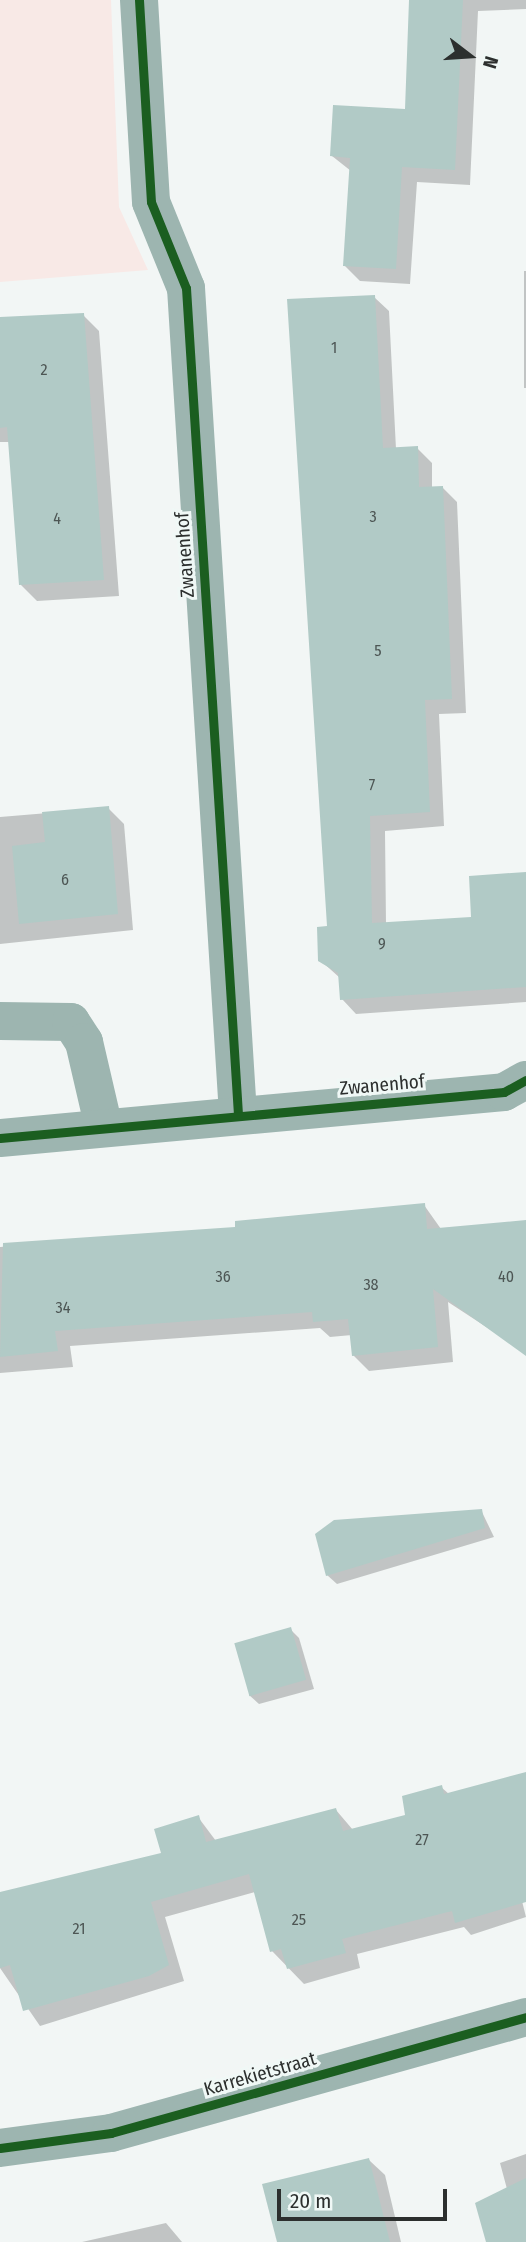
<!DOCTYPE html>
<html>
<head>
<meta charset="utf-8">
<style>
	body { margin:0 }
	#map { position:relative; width:526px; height:2242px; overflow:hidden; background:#f2f6f5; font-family:"Fira Sans Condensed",sans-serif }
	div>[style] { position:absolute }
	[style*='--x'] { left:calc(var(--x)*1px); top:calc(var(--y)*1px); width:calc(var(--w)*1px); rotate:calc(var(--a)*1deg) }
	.green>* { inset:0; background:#f8e9e6 }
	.shadow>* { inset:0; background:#0003; transform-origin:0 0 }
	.building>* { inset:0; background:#b1cac6; transform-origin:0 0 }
	.street>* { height:38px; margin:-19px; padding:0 19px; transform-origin:19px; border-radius:19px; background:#9db5b0 }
	.cycleway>* { height:9px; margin:-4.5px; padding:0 4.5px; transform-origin:4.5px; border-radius:4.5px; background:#1b5e20 }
	span { translate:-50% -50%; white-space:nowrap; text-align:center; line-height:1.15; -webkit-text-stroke:6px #f0f8f6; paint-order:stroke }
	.number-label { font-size:16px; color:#4d5654 }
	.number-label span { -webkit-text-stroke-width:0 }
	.street-label { font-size:19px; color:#2c2f2e }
	.north { position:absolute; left:435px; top:21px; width:70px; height:70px; -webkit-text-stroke:5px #f0f8f6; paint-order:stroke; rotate:107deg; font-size:19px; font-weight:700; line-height:28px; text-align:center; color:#2c2f2e }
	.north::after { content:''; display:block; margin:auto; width:24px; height:32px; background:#2c2f2e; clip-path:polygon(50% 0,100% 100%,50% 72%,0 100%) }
	.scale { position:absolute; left:277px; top:2189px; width:170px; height:32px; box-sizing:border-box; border:4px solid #2c2f2e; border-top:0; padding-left:9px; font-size:21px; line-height:24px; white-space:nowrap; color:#2c2f2e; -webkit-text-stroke:5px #f0f8f6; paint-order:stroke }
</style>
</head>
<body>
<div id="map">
	<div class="green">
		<i style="clip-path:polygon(0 0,111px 0,119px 207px,148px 270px,0 282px)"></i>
	</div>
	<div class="shadow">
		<i style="clip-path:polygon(410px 0,526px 0,526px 9px,478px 11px,470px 185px,417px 182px,410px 284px,360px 281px,345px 266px,351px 171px,332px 156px,407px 111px)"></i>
		<i style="left:524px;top:271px;width:2px;height:117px"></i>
		<i style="clip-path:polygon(374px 297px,389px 311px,396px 449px,417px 448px,432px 463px,432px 488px,442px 487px,457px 502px,466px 713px,439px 714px,444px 826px,385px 831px,386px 924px,472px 918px,526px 873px,526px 1002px,356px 1014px,342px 999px,340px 978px,320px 960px,329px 928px)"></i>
		<i style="clip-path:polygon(83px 315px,99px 331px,119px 596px,37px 601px,21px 585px,10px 442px,0 442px,0 319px)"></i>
		<i style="clip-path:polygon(108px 808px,124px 824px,133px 930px,0 944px,0 817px)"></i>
		<i style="clip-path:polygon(424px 1205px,441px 1229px,526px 1222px,526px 1353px,448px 1302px,453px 1362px,369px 1371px,353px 1355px,352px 1335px,330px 1337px,320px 1328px,70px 1346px,73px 1367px,0 1373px,0 1247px,237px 1229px)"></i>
		<i style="clip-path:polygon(481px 1510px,494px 1537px,337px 1584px,327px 1575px)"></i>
		<i style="clip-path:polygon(290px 1629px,299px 1638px,314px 1689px,259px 1704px,249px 1695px)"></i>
		<i style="clip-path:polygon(526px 1774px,526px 1887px,519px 1889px,526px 1917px,471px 1935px,464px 1927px,357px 1954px,360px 1968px,304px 1984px,272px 1951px,255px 1892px,165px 1917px,184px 1981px,40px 2026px,0 1968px,0 1895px,163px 1854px,198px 1817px,216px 1841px,336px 1810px,353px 1830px,407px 1816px,441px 1787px,449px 1794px)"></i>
		<i style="clip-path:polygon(526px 2154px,526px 2242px,488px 2242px,507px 2189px,500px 2163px)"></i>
		<i style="clip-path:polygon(369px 2160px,385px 2175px,401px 2242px,279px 2242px)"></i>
		<i style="clip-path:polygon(166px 2223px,182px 2242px,82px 2242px)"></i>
	</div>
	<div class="building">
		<i style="clip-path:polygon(409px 0,463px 0,455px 170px,402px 167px,396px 269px,343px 266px,350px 158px,330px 156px,333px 105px,405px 109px)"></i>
		<i style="clip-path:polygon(375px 295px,383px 448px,418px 446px,419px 487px,443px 486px,452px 699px,425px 700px,430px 812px,370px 816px,372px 923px,471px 917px,469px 876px,526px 872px,526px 987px,340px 1000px,338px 973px,318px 961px,317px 927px,327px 926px,287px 299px)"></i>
		<i style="clip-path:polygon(84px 313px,104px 580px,19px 585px,7px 427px,0 428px,0 317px)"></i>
		<i style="clip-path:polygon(109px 806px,118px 914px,19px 924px,12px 846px,45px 842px,42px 812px)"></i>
		<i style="clip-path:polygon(425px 1203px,427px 1229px,526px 1220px,526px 1356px,433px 1289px,438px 1347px,352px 1356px,348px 1319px,313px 1322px,312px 1312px,55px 1331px,58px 1351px,0 1357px,3px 1243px,235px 1227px,235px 1221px)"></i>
		<i style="clip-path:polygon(482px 1509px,485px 1528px,326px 1576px,315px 1534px,334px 1520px)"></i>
		<i style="left:291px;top:1627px;width:55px;height:59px;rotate:74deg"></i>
		<i style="clip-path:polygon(526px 1772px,526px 1902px,455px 1923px,452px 1911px,342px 1939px,346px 1953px,287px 1969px,281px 1949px,270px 1952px,249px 1874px,151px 1902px,169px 1965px,149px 1976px,23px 2011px,10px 1965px,0 1968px,0 1892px,161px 1853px,154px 1829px,199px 1815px,206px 1842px,336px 1808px,343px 1831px,405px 1815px,402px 1796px,442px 1785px,444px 1794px)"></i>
		<i style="clip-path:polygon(369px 2158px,390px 2242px,277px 2242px,262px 2184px)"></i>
		<i style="clip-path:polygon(526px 2178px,526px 2242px,486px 2242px,475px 2203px)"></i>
	</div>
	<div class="street">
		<i style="--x:139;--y:0;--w:202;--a:86.6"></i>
		<i style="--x:151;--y:202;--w:93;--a:67.9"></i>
		<i style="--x:186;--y:288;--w:829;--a:86.4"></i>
		<i style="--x:0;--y:1021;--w:71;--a:0.8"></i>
		<i style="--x:71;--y:1022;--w:24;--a:57"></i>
		<i style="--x:84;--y:1042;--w:88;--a:76.9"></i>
		<i style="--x:0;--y:1138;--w:506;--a:-5.21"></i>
		<i style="--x:504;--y:1092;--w:25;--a:-29"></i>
		<i style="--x:0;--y:2148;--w:112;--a:-7.7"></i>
		<i style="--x:111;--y:2133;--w:431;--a:-15.6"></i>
	</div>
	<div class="cycleway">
		<i style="--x:139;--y:0;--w:202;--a:86.6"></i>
		<i style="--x:151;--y:202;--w:93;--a:67.9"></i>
		<i style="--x:186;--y:288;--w:829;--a:86.4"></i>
		<i style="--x:0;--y:1138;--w:506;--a:-5.21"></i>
		<i style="--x:504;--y:1092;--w:25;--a:-29"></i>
		<i style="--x:0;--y:2148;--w:112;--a:-7.7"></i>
		<i style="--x:111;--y:2133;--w:431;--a:-15.6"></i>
	</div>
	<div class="number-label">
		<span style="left:334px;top:348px">1</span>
		<span style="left:44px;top:370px">2</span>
		<span style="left:373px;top:517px">3</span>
		<span style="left:57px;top:519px">4</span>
		<span style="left:378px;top:651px">5</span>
		<span style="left:372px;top:785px">7</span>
		<span style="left:65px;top:880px">6</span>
		<span style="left:382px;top:944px">9</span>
		<span style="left:223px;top:1277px">36</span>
		<span style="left:506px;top:1277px">40</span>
		<span style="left:371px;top:1285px">38</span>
		<span style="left:63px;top:1308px">34</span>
		<span style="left:422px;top:1840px">27</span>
		<span style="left:299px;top:1920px">25</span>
		<span style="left:79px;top:1929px">21</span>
	</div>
	<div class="street-label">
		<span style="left:185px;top:555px;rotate:-94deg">Zwanenhof</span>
		<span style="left:382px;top:1085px;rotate:-5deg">Zwanenhof</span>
		<span style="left:260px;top:2074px;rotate:-16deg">Karrekietstraat</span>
	</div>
	<div class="north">N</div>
	<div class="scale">20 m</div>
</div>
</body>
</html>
